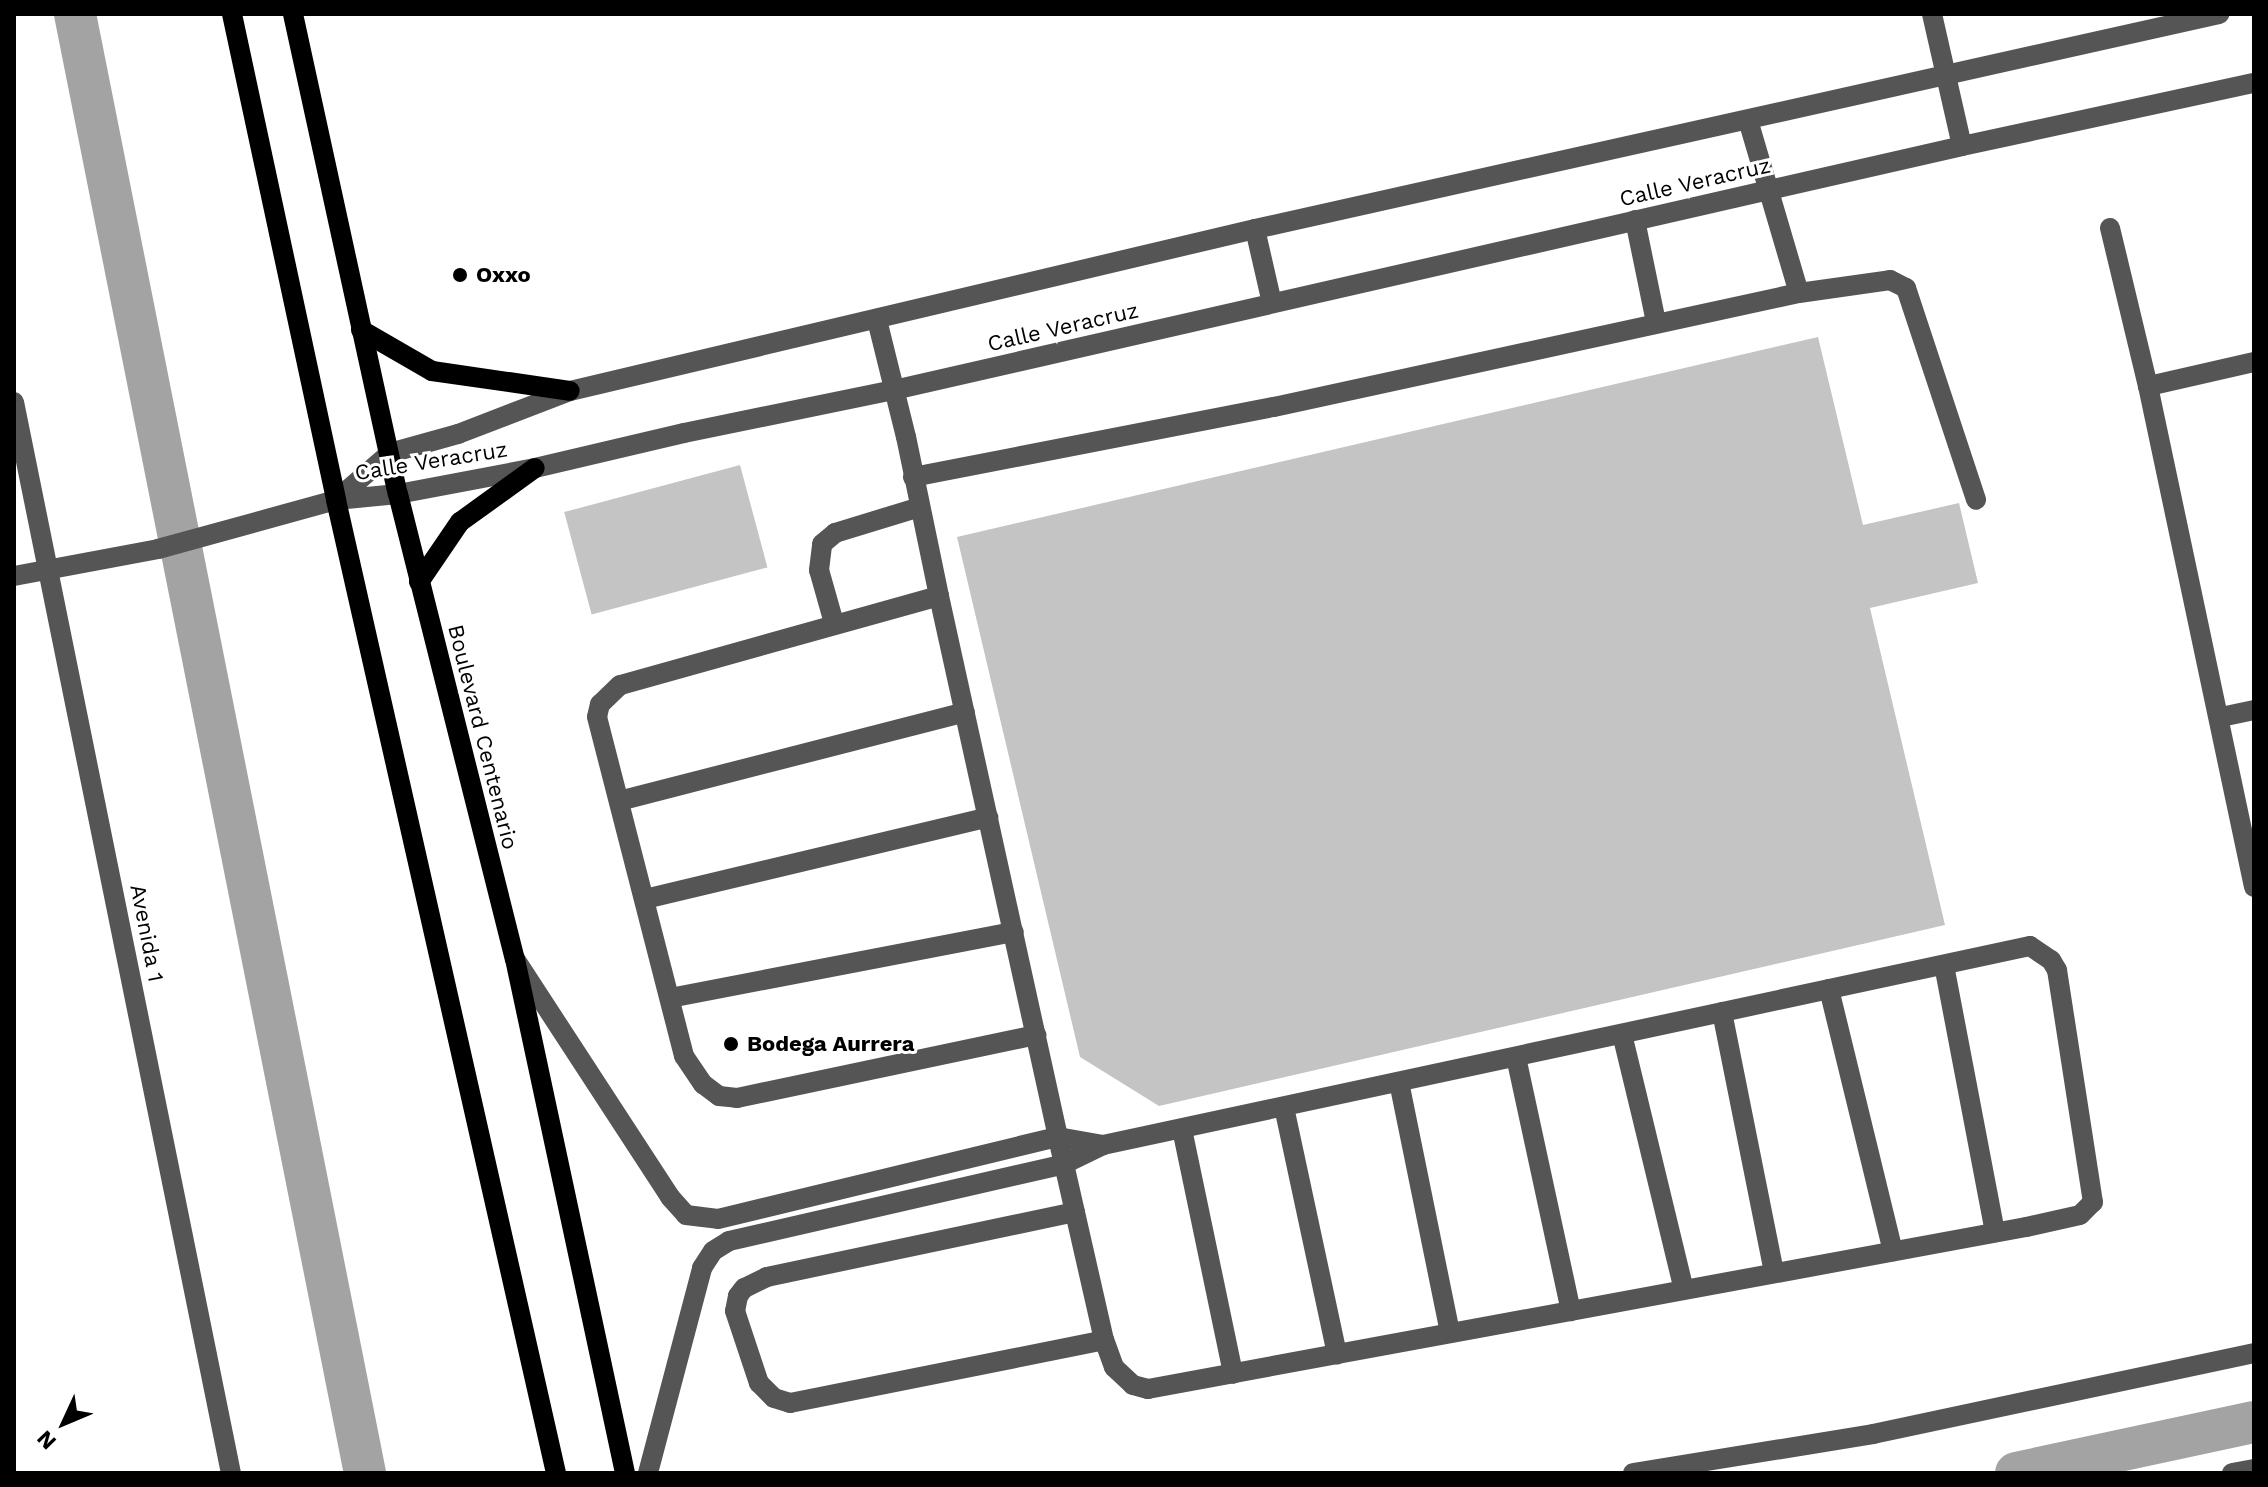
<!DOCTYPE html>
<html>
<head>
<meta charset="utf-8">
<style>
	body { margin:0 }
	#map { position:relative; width:2268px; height:1487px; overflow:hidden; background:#fff; font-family:"Work Sans",sans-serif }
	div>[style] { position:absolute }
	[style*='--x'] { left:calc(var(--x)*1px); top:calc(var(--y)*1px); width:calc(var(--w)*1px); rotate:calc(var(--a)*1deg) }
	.canal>* { height:42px; margin:-21px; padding:0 21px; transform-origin:21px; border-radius:21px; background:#a3a3a3 }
	.building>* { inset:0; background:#c4c4c4; transform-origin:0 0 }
	.minor>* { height:20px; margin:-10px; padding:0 10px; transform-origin:10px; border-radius:10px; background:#555 }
	.major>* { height:20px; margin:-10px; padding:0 10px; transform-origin:10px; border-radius:10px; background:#000 }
	.dots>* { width:22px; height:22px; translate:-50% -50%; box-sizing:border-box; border:4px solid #fff; border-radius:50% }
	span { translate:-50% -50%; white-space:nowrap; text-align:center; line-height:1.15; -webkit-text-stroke:6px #fff; paint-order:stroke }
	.street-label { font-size:22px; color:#000 }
	.poi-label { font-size:22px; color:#000; font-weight:700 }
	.left { translate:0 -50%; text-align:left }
	.frame { position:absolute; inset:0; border:16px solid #000; pointer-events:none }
	.north { position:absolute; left:24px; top:1383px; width:80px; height:80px; -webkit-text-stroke:6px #fff; paint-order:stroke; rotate:226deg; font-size:22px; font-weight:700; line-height:32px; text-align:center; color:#000 }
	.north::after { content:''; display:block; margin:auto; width:28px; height:36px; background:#000; clip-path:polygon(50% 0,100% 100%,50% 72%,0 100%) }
</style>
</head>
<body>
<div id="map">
	<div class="canal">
		<i style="--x:75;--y:14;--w:1488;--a:78.76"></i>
		<i style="--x:2016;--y:1473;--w:243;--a:-12.1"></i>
	</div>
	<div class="building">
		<i style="clip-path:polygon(1818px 337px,1863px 525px,1959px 503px,1978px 583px,1870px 608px,1945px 925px,1159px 1106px,1080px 1057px,957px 537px)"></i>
		<i style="left:740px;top:465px;width:106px;height:182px;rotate:75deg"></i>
	</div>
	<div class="minor">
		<i style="--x:1932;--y:14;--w:135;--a:77.2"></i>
		<i style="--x:1748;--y:120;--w:180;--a:73.6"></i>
		<i style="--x:1635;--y:220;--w:104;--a:78.4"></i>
		<i style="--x:2110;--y:228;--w:163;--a:76.5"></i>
		<i style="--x:1255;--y:229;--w:76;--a:77.1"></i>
		<i style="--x:2254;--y:362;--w:109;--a:167.2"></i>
		<i style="--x:2148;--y:386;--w:512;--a:78.05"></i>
		<i style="--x:14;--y:402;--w:1093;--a:78.55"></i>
		<i style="--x:913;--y:477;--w:368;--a:-11"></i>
		<i style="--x:1274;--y:407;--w:537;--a:-12.25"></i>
		<i style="--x:1799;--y:293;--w:92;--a:-8.1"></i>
		<i style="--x:1890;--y:280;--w:18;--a:27"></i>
		<i style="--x:1906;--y:288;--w:223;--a:71.7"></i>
		<i style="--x:336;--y:500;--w:72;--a:-41"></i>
		<i style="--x:390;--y:453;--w:71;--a:-15.6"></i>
		<i style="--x:458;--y:434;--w:120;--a:-21"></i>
		<i style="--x:570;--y:391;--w:704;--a:-13.31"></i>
		<i style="--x:1255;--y:229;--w:988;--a:-12.57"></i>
		<i style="--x:14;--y:576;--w:147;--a:-10.6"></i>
		<i style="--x:158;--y:549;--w:185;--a:-15.4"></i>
		<i style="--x:336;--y:500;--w:62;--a:-5.5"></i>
		<i style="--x:398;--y:494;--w:139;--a:-10.7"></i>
		<i style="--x:535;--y:468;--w:153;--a:-13.2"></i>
		<i style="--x:684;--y:433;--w:214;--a:-11.6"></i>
		<i style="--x:894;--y:390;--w:1096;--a:-12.87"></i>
		<i style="--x:1962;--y:146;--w:299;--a:-12.2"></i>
		<i style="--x:939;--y:596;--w:331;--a:164.4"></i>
		<i style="--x:620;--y:685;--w:28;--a:136"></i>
		<i style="--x:600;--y:704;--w:13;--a:103"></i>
		<i style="--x:597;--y:717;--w:350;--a:75.6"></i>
		<i style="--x:684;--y:1056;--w:34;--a:56"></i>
		<i style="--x:703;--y:1084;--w:20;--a:37"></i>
		<i style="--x:719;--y:1096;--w:18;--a:6"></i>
		<i style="--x:737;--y:1098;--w:306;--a:-11.9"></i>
		<i style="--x:834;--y:623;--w:55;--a:-105.8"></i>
		<i style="--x:819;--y:570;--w:26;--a:-83"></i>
		<i style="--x:822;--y:544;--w:17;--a:-40"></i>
		<i style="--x:835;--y:533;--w:89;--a:-17"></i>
		<i style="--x:2221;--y:717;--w:34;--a:-12"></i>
		<i style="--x:619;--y:801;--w:357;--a:-14.4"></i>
		<i style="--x:645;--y:899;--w:353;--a:-13.4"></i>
		<i style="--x:515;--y:959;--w:284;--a:56.9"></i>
		<i style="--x:670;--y:1197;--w:24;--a:48"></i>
		<i style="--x:686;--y:1215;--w:32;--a:7"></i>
		<i style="--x:718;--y:1219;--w:350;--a:-13.6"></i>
		<i style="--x:1058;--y:1137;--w:46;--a:10.1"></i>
		<i style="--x:1944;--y:965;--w:272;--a:79.2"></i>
		<i style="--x:1829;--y:989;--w:270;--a:76.3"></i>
		<i style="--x:670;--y:998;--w:350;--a:-10.9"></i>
		<i style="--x:1722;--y:1012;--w:266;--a:78.7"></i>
		<i style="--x:1622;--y:1034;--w:263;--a:76.4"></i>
		<i style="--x:1516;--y:1057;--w:260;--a:77.8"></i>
		<i style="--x:1399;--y:1082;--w:256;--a:78.5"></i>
		<i style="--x:1284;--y:1107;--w:253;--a:77.9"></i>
		<i style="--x:1182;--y:1129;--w:250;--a:78.2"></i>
		<i style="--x:1075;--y:1212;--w:315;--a:168.1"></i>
		<i style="--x:767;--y:1277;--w:25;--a:154"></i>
		<i style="--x:744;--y:1288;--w:10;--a:127"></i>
		<i style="--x:738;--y:1296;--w:15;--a:101"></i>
		<i style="--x:735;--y:1311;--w:76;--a:71.6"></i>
		<i style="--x:759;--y:1383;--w:21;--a:45"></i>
		<i style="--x:774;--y:1398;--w:17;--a:17"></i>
		<i style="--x:790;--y:1403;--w:320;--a:-11.3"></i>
		<i style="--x:648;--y:1473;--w:212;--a:-75.2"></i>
		<i style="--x:702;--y:1268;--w:20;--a:-57"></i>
		<i style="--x:713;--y:1251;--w:19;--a:-32"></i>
		<i style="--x:729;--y:1241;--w:344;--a:-12.9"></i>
		<i style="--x:1064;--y:1164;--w:43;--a:-26"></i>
		<i style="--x:1103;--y:1145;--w:948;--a:-12.12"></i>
		<i style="--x:2030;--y:946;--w:25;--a:34"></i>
		<i style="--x:2051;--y:960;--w:12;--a:59"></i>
		<i style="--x:2057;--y:970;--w:235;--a:81.2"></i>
		<i style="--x:2093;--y:1202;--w:18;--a:135"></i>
		<i style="--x:2080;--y:1215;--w:55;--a:167.5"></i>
		<i style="--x:2026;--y:1227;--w:893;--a:169.55"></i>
		<i style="--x:1148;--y:1389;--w:16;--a:-165"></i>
		<i style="--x:1133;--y:1385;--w:26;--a:-137"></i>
		<i style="--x:1114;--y:1367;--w:29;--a:-110"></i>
		<i style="--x:1104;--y:1340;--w:180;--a:-102.8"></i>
		<i style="--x:1064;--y:1164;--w:28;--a:-103"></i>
		<i style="--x:1058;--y:1137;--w:554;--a:-102.41"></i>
		<i style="--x:939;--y:596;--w:162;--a:-101.7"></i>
		<i style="--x:906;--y:437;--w:121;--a:-103.9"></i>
		<i style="--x:1633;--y:1473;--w:243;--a:-9.2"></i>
		<i style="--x:1873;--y:1434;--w:390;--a:-12"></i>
		<i style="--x:2232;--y:1473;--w:22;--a:-10"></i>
	</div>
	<div class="major">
		<i style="--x:232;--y:14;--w:497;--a:77.9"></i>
		<i style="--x:336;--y:500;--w:998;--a:77.26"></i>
		<i style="--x:293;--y:14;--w:491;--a:77.7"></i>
		<i style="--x:398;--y:494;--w:479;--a:75.9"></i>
		<i style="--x:515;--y:959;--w:526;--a:77.92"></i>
		<i style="--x:361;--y:330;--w:82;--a:30"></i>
		<i style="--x:432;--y:371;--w:139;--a:8.2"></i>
		<i style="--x:419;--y:582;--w:73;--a:-55.7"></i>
		<i style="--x:460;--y:522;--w:92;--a:-35.8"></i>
	</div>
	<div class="dots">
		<i style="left:460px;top:275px;background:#000"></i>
		<i style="left:731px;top:1044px;background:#000"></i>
	</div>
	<div class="street-label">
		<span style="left:1695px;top:182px;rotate:-13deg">Calle Veracruz</span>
		<span style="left:1063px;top:327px;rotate:-13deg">Calle Veracruz</span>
		<span style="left:431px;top:461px;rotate:-9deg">Calle Veracruz</span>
		<span style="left:483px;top:737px;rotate:76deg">Boulevard Centenario</span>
		<span style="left:147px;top:933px;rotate:79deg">Avenida 1</span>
	</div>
	<div class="poi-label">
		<span class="left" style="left:476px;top:275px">Oxxo</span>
		<span class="left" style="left:747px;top:1044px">Bodega Aurrera</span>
	</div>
	<div class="frame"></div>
	<div class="north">N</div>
</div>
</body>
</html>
